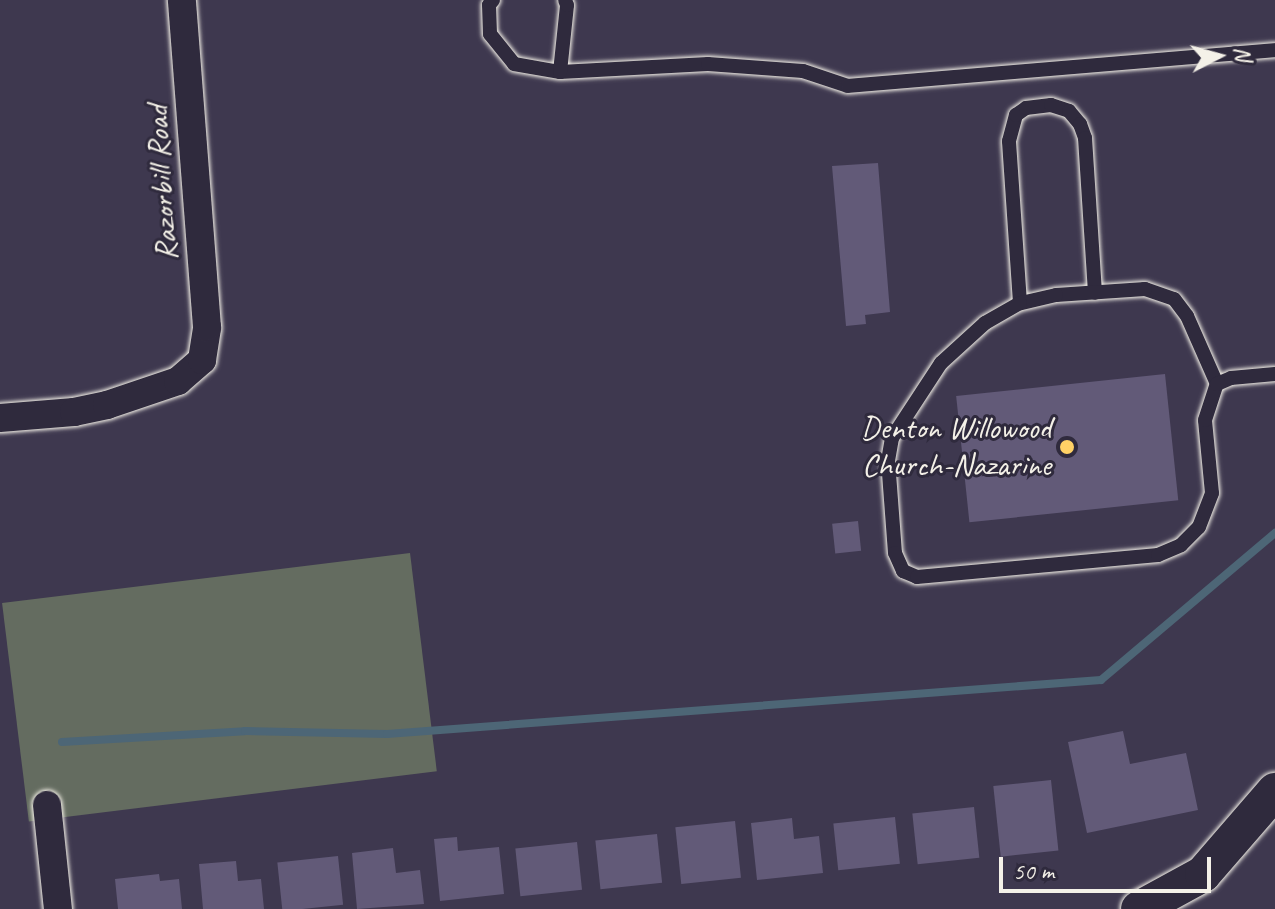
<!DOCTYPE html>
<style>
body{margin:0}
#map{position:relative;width:1275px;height:909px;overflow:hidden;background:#3e384f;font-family:Caveat,sans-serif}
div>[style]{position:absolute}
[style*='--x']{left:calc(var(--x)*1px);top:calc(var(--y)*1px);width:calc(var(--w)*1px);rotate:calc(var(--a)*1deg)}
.green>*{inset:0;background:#646c60;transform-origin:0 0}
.stream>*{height:8px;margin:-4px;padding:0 4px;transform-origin:4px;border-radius:4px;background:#4d6676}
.building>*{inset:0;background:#625a78;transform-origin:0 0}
.roads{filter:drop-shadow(0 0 2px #f4f1e8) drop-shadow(0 0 2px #f4f1e8)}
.service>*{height:14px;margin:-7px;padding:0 7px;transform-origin:7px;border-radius:7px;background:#2f2a3d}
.minor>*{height:28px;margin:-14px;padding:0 14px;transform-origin:14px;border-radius:14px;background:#2f2a3d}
.tertiary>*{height:36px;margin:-18px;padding:0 18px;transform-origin:18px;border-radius:18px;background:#2f2a3d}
.dots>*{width:22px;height:22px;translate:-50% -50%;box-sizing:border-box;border:4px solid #2f2a3d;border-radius:50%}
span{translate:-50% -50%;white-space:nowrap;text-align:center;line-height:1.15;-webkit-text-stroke:6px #2f2a3d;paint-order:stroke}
.street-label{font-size:32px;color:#f4f1e8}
.poi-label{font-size:32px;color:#f4f1e8}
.right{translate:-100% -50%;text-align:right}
.north{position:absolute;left:1179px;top:16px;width:80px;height:80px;-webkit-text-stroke:6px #2f2a3d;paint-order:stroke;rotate:84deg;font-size:22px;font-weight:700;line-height:32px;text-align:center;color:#f4f1e8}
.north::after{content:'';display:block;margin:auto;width:28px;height:36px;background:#f4f1e8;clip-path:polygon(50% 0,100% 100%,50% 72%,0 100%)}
.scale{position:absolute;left:999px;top:857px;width:212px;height:36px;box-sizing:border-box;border:4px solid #f4f1e8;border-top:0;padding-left:10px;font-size:24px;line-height:28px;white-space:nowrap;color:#f4f1e8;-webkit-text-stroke:6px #2f2a3d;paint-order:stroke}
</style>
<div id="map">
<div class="green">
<i style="left:410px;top:553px;width:220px;height:411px;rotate:83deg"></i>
</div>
<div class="stream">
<i style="--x:62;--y:742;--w:183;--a:-3.4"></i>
<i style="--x:245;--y:731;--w:142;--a:1.2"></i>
<i style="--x:387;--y:734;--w:716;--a:-4.33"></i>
<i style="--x:1101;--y:680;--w:228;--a:-40.2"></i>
</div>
<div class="building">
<i style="clip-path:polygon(878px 163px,890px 312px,865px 315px,866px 324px,846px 326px,832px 166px)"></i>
<i style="left:1165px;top:374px;width:127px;height:210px;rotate:84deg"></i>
<i style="left:858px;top:521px;width:30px;height:26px;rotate:84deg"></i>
<i style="clip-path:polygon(1123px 731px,1130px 764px,1186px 753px,1198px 810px,1087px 833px,1068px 742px)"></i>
<i style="left:1051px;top:780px;width:71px;height:58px;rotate:84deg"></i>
<i style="left:974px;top:807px;width:51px;height:62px;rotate:84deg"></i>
<i style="left:895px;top:817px;width:47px;height:62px;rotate:84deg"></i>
<i style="clip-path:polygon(792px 818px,794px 839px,819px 836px,823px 873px,757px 880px,751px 823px)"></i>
<i style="left:735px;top:821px;width:57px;height:60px;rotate:84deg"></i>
<i style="left:657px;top:834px;width:49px;height:62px;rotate:84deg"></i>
<i style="clip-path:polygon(457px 837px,458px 851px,499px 847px,504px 894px,440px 901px,434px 839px)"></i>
<i style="left:577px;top:842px;width:48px;height:62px;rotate:84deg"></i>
<i style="clip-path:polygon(393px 848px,396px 873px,420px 870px,424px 904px,357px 909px,352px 853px)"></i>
<i style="left:338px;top:856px;width:49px;height:61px;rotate:84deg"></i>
<i style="clip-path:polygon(236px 861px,238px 881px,261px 879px,264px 909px,203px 909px,199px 864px)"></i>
<i style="clip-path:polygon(159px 874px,160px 881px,179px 879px,182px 909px,118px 909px,115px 879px)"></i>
</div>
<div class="roads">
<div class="service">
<i style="--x:493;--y:0;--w:6;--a:129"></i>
<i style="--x:489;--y:5;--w:29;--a:88"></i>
<i style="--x:490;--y:34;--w:38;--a:51"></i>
<i style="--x:514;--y:64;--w:47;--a:9.9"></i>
<i style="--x:560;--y:72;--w:148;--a:-3.1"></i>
<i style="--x:708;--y:64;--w:95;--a:4.2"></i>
<i style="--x:803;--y:71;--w:47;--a:18.4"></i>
<i style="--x:848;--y:86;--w:429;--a:-4.8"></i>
<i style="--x:560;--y:72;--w:67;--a:-84"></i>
<i style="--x:567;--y:5;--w:5;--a:-112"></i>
<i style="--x:1020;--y:303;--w:162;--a:-93.9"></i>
<i style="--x:1009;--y:141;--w:27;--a:-75"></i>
<i style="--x:1016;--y:115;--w:12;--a:-35"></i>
<i style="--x:1026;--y:108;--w:25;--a:-7"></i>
<i style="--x:1051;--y:105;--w:19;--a:18"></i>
<i style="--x:1069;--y:111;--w:17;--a:50"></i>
<i style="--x:1080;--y:124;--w:15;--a:70"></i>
<i style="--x:1085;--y:138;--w:155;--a:86.3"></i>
<i style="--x:1217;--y:384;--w:74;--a:-113.8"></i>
<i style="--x:1187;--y:316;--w:21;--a:-127"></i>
<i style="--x:1174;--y:299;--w:31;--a:-161"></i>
<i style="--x:1145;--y:289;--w:89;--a:176.1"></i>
<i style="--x:1056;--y:295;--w:37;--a:167"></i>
<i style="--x:1020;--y:303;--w:40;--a:150.3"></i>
<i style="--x:985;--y:323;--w:59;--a:137.7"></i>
<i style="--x:941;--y:363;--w:90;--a:123.2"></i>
<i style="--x:892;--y:438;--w:22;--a:100"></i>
<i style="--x:888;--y:460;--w:93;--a:85.7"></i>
<i style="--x:895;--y:553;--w:20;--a:66"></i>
<i style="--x:903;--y:571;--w:15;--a:23"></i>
<i style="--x:917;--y:577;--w:242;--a:-5.2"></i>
<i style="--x:1158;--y:555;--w:25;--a:-23"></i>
<i style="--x:1181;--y:545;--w:25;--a:-45"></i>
<i style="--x:1199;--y:527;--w:36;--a:-69"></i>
<i style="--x:1212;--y:493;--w:73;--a:-95.5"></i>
<i style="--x:1205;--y:420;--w:38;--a:-72"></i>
<i style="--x:1217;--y:384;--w:15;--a:-23"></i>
<i style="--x:1231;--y:378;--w:44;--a:-5.2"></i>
</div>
<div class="minor">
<i style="--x:0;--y:418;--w:74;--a:-4.6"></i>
<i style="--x:74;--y:412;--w:34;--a:-12"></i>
<i style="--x:107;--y:405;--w:75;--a:-18.7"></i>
<i style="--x:178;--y:381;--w:32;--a:-41"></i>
<i style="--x:202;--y:360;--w:33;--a:-81"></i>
<i style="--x:207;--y:327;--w:328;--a:-94.4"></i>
<i style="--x:47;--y:805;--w:105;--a:84"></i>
</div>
<div class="tertiary">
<i style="--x:1139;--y:909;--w:73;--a:-28.7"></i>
<i style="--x:1203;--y:874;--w:110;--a:-49.1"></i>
</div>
</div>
<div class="dots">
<i style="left:1067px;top:447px;background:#ffd166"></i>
</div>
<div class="street-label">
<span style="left:162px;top:183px;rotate:-94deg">Razorbill Road</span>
</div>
<div class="poi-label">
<span class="right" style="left:1051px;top:447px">Denton Willowood<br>Church-Nazarine</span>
</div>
<div class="north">N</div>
<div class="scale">50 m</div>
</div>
